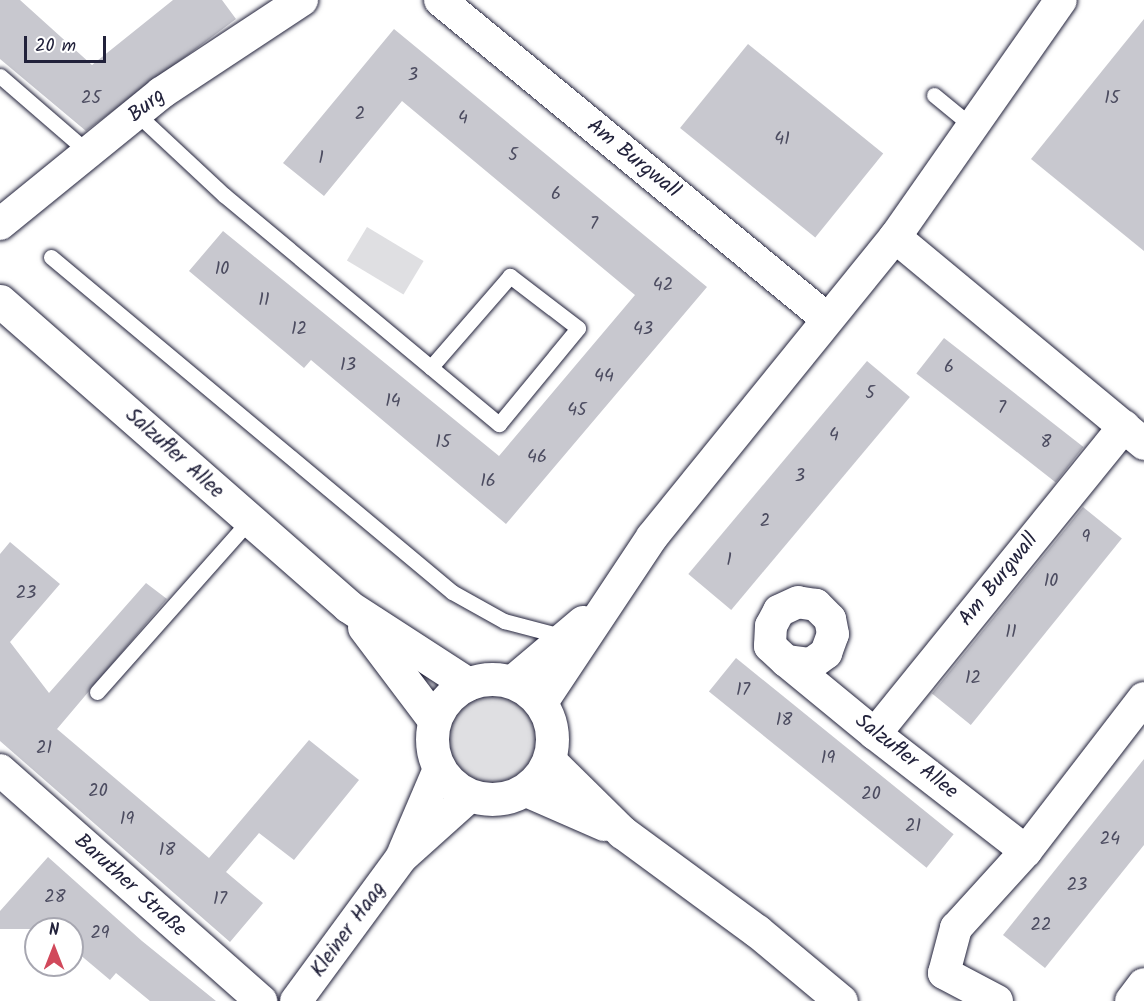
<!DOCTYPE html>
<meta charset="utf-8">
<style>
body{margin:0}
#map{position:relative;width:1144px;height:1001px;overflow:hidden;background:#fff;font-family:Kalam,sans-serif}
div>[style]{position:absolute}
[style*='--x']{left:calc(var(--x)*1px);top:calc(var(--y)*1px);width:calc(var(--w)*1px);rotate:calc(var(--a)*1deg)}
.green>*{inset:0;background:#dfdfe2;transform-origin:0 0}
.round{border-radius:50%}
.building>*{inset:0;background:#c8c8cf;transform-origin:0 0}
.roads{filter:drop-shadow(0 0 2px #22223b) drop-shadow(0 0 2px #22223b)}
.service>*{height:15px;margin:-7.5px;padding:0 7.5px;transform-origin:7.5px;border-radius:7.5px;background:#fff}
.minor>*{height:32px;margin:-16px;padding:0 16px;transform-origin:16px;border-radius:16px;background:#fff}
.secondary>*{height:33px;margin:-16.5px;padding:0 16.5px;transform-origin:16.5px;border-radius:16.5px;background:#fff}
.secondary>.ring{margin:-16.5px;padding:0;box-sizing:content-box;background:none;border:33px solid #fff;border-radius:50%}
span{translate:-50% -50%;white-space:nowrap;text-align:center;line-height:1.15;-webkit-text-stroke:4.5px #fff;paint-order:stroke}
.number-label{font-size:18px;color:#4c4c60}
.number-label span{-webkit-text-stroke-width:0}
.street-label{font-size:21px;color:#22223b}
.north{position:absolute;left:24px;top:917px;width:60px;height:60px;box-sizing:border-box;background:#fff;border:2px solid #a7a7b1;border-radius:50%;rotate:0deg;font-size:16px;font-weight:700;line-height:24px;text-align:center;color:#22223b}
.north::after{content:'';display:block;margin:auto;width:21px;height:27px;background:#d1495b;clip-path:polygon(50% 0,100% 100%,50% 72%,0 100%)}
.scale{position:absolute;left:24px;top:36px;width:82px;height:27px;box-sizing:border-box;border:3px solid #22223b;border-top:0;padding-left:8px;font-size:18px;line-height:21px;white-space:nowrap;color:#22223b;-webkit-text-stroke:4px #fff;paint-order:stroke}
</style>
<div id="map">
<div class="green">
<i style="left:367px;top:227px;width:66px;height:39px;rotate:31deg"></i>
<i class="round" style="left:446px;top:693px;width:90px;height:90px"></i>
</div>
<div class="building">
<i style="clip-path:polygon(0 0,20px 0,92px 65px,173px 0,222px 0,236px 19px,86px 131px,0 59px)"></i>
<i style="clip-path:polygon(1144px 19px,1144px 251px,1031px 159px)"></i>
<i style="clip-path:polygon(394px 29px,707px 287px,506px 524px,311px 360px,304px 368px,189px 271px,223px 231px,499px 456px,635px 295px,402px 101px,324px 196px,283px 163px)"></i>
<i style="left:748px;top:44px;width:174px;height:108px;rotate:39deg"></i>
<i style="left:944px;top:338px;width:177px;height:45px;rotate:38deg"></i>
<i style="left:867px;top:361px;width:56px;height:278px;rotate:40deg"></i>
<i style="left:1083px;top:507px;width:50px;height:240px;rotate:39deg"></i>
<i style="clip-path:polygon(10px 542px,60px 584px,10px 642px,49px 693px,146px 583px,167px 599px,57px 729px,209px 858px,309px 740px,359px 780px,294px 860px,259px 833px,226px 872px,263px 903px,230px 942px,0 741px,0 554px)"></i>
<i style="left:736px;top:658px;width:280px;height:43px;rotate:39deg"></i>
<i style="clip-path:polygon(1144px 759px,1144px 845px,1045px 968px,1003px 935px)"></i>
<i style="clip-path:polygon(48px 857px,142px 941px,216px 1001px,150px 1001px,116px 973px,110px 980px,72px 948px,72px 929px,0 929px,0 911px)"></i>
</div>
<div class="roads">
<div class="service">
<i style="--x:0;--y:76;--w:118;--a:40.9"></i>
<i style="--x:934;--y:95;--w:50;--a:39.4"></i>
<i style="--x:137;--y:114;--w:119;--a:43"></i>
<i style="--x:224;--y:195;--w:358;--a:39.8"></i>
<i style="--x:499;--y:424;--w:124;--a:-50.5"></i>
<i style="--x:578;--y:328;--w:86;--a:-142.6"></i>
<i style="--x:510;--y:276;--w:121;--a:131"></i>
<i style="--x:51;--y:257;--w:523;--a:39.88"></i>
<i style="--x:452;--y:592;--w:60;--a:29.1"></i>
<i style="--x:504;--y:621;--w:63;--a:14.7"></i>
<i style="--x:97;--y:692;--w:229;--a:-48.4"></i>
</div>
<div class="minor">
<i style="--x:440;--y:0;--w:500;--a:39.48"></i>
<i style="--x:0;--y:224;--w:208;--a:-39.1"></i>
<i style="--x:161;--y:93;--w:169;--a:-33.4"></i>
<i style="--x:895;--y:237;--w:324;--a:39.7"></i>
<i style="--x:786;--y:661;--w:25;--a:7"></i>
<i style="--x:811;--y:664;--w:19;--a:-36"></i>
<i style="--x:826;--y:653;--w:20;--a:-70"></i>
<i style="--x:833;--y:634;--w:15;--a:-101"></i>
<i style="--x:830;--y:619;--w:20;--a:-135"></i>
<i style="--x:816;--y:605;--w:18;--a:-171"></i>
<i style="--x:798;--y:602;--w:21;--a:155"></i>
<i style="--x:779;--y:611;--w:17;--a:118"></i>
<i style="--x:771;--y:626;--w:20;--a:93"></i>
<i style="--x:770;--y:646;--w:22;--a:43"></i>
<i style="--x:786;--y:661;--w:115;--a:39.4"></i>
<i style="--x:875;--y:734;--w:191;--a:37.8"></i>
<i style="--x:512;--y:682;--w:93;--a:-40.2"></i>
<i style="--x:541;--y:704;--w:201;--a:-56.4"></i>
<i style="--x:652;--y:537;--w:386;--a:-51"></i>
<i style="--x:895;--y:237;--w:289;--a:-55"></i>
<i style="--x:875;--y:734;--w:396;--a:-51"></i>
<i style="--x:0;--y:770;--w:349;--a:41.5"></i>
<i style="--x:404;--y:851;--w:89;--a:-66.9"></i>
<i style="--x:296;--y:1001;--w:177;--a:-53.7"></i>
<i style="--x:401;--y:858;--w:93;--a:-41.9"></i>
<i style="--x:997;--y:1001;--w:60;--a:-152.2"></i>
<i style="--x:944;--y:973;--w:47;--a:-75.1"></i>
<i style="--x:956;--y:928;--w:104;--a:-47.7"></i>
<i style="--x:1026;--y:851;--w:193;--a:-52.4"></i>
<i style="--x:1131;--y:1001;--w:21;--a:-53"></i>
</div>
<div class="secondary">
<i style="--x:0;--y:301;--w:463;--a:41.2"></i>
<i style="--x:348;--y:606;--w:143;--a:33"></i>
<i style="--x:364;--y:627;--w:116;--a:53"></i>
<i class="ring" style="left:432px;top:679px;width:87px;height:87px"></i>
<i style="--x:549;--y:760;--w:103;--a:44.6"></i>
<i style="--x:622;--y:832;--w:167;--a:36.3"></i>
<i style="--x:757;--y:931;--w:109;--a:39.8"></i>
<i style="--x:526;--y:790;--w:85;--a:23.6"></i>
</div>
</div>
<div class="number-label">
<span style="left:413px;top:76px">3</span>
<span style="left:91px;top:99px">25</span>
<span style="left:1112px;top:99px">15</span>
<span style="left:360px;top:115px">2</span>
<span style="left:463px;top:119px">4</span>
<span style="left:782px;top:140px">41</span>
<span style="left:513px;top:156px">5</span>
<span style="left:321px;top:159px">1</span>
<span style="left:556px;top:195px">6</span>
<span style="left:594px;top:225px">7</span>
<span style="left:222px;top:270px">10</span>
<span style="left:663px;top:286px">42</span>
<span style="left:264px;top:301px">11</span>
<span style="left:299px;top:330px">12</span>
<span style="left:643px;top:330px">43</span>
<span style="left:348px;top:366px">13</span>
<span style="left:949px;top:368px">6</span>
<span style="left:604px;top:377px">44</span>
<span style="left:870px;top:394px">5</span>
<span style="left:393px;top:402px">14</span>
<span style="left:1002px;top:409px">7</span>
<span style="left:577px;top:411px">45</span>
<span style="left:834px;top:436px">4</span>
<span style="left:443px;top:443px">15</span>
<span style="left:1046px;top:443px">8</span>
<span style="left:537px;top:458px">46</span>
<span style="left:800px;top:477px">3</span>
<span style="left:488px;top:482px">16</span>
<span style="left:765px;top:522px">2</span>
<span style="left:1086px;top:538px">9</span>
<span style="left:729px;top:561px">1</span>
<span style="left:1051px;top:582px">10</span>
<span style="left:26px;top:594px">23</span>
<span style="left:1011px;top:633px">11</span>
<span style="left:973px;top:679px">12</span>
<span style="left:743px;top:691px">17</span>
<span style="left:784px;top:721px">18</span>
<span style="left:44px;top:749px">21</span>
<span style="left:828px;top:759px">19</span>
<span style="left:98px;top:792px">20</span>
<span style="left:871px;top:795px">20</span>
<span style="left:127px;top:820px">19</span>
<span style="left:913px;top:827px">21</span>
<span style="left:1110px;top:840px">24</span>
<span style="left:167px;top:851px">18</span>
<span style="left:1077px;top:886px">23</span>
<span style="left:55px;top:898px">28</span>
<span style="left:220px;top:900px">17</span>
<span style="left:1041px;top:926px">22</span>
<span style="left:100px;top:934px">29</span>
</div>
<div class="street-label">
<span style="left:147px;top:106px;rotate:-39deg">Burg</span>
<span style="left:633px;top:159px;rotate:39deg">Am Burgwall</span>
<span style="left:174px;top:454px;rotate:42deg">Salzufler Allee</span>
<span style="left:999px;top:580px;rotate:-51deg">Am Burgwall</span>
<span style="left:906px;top:757px;rotate:38deg">Salzufler Allee</span>
<span style="left:130px;top:886px;rotate:42deg">Baruther Straße</span>
<span style="left:349px;top:930px;rotate:-54deg">Kleiner Haag</span>
</div>
<div class="north">N</div>
<div class="scale">20 m</div>
</div>
